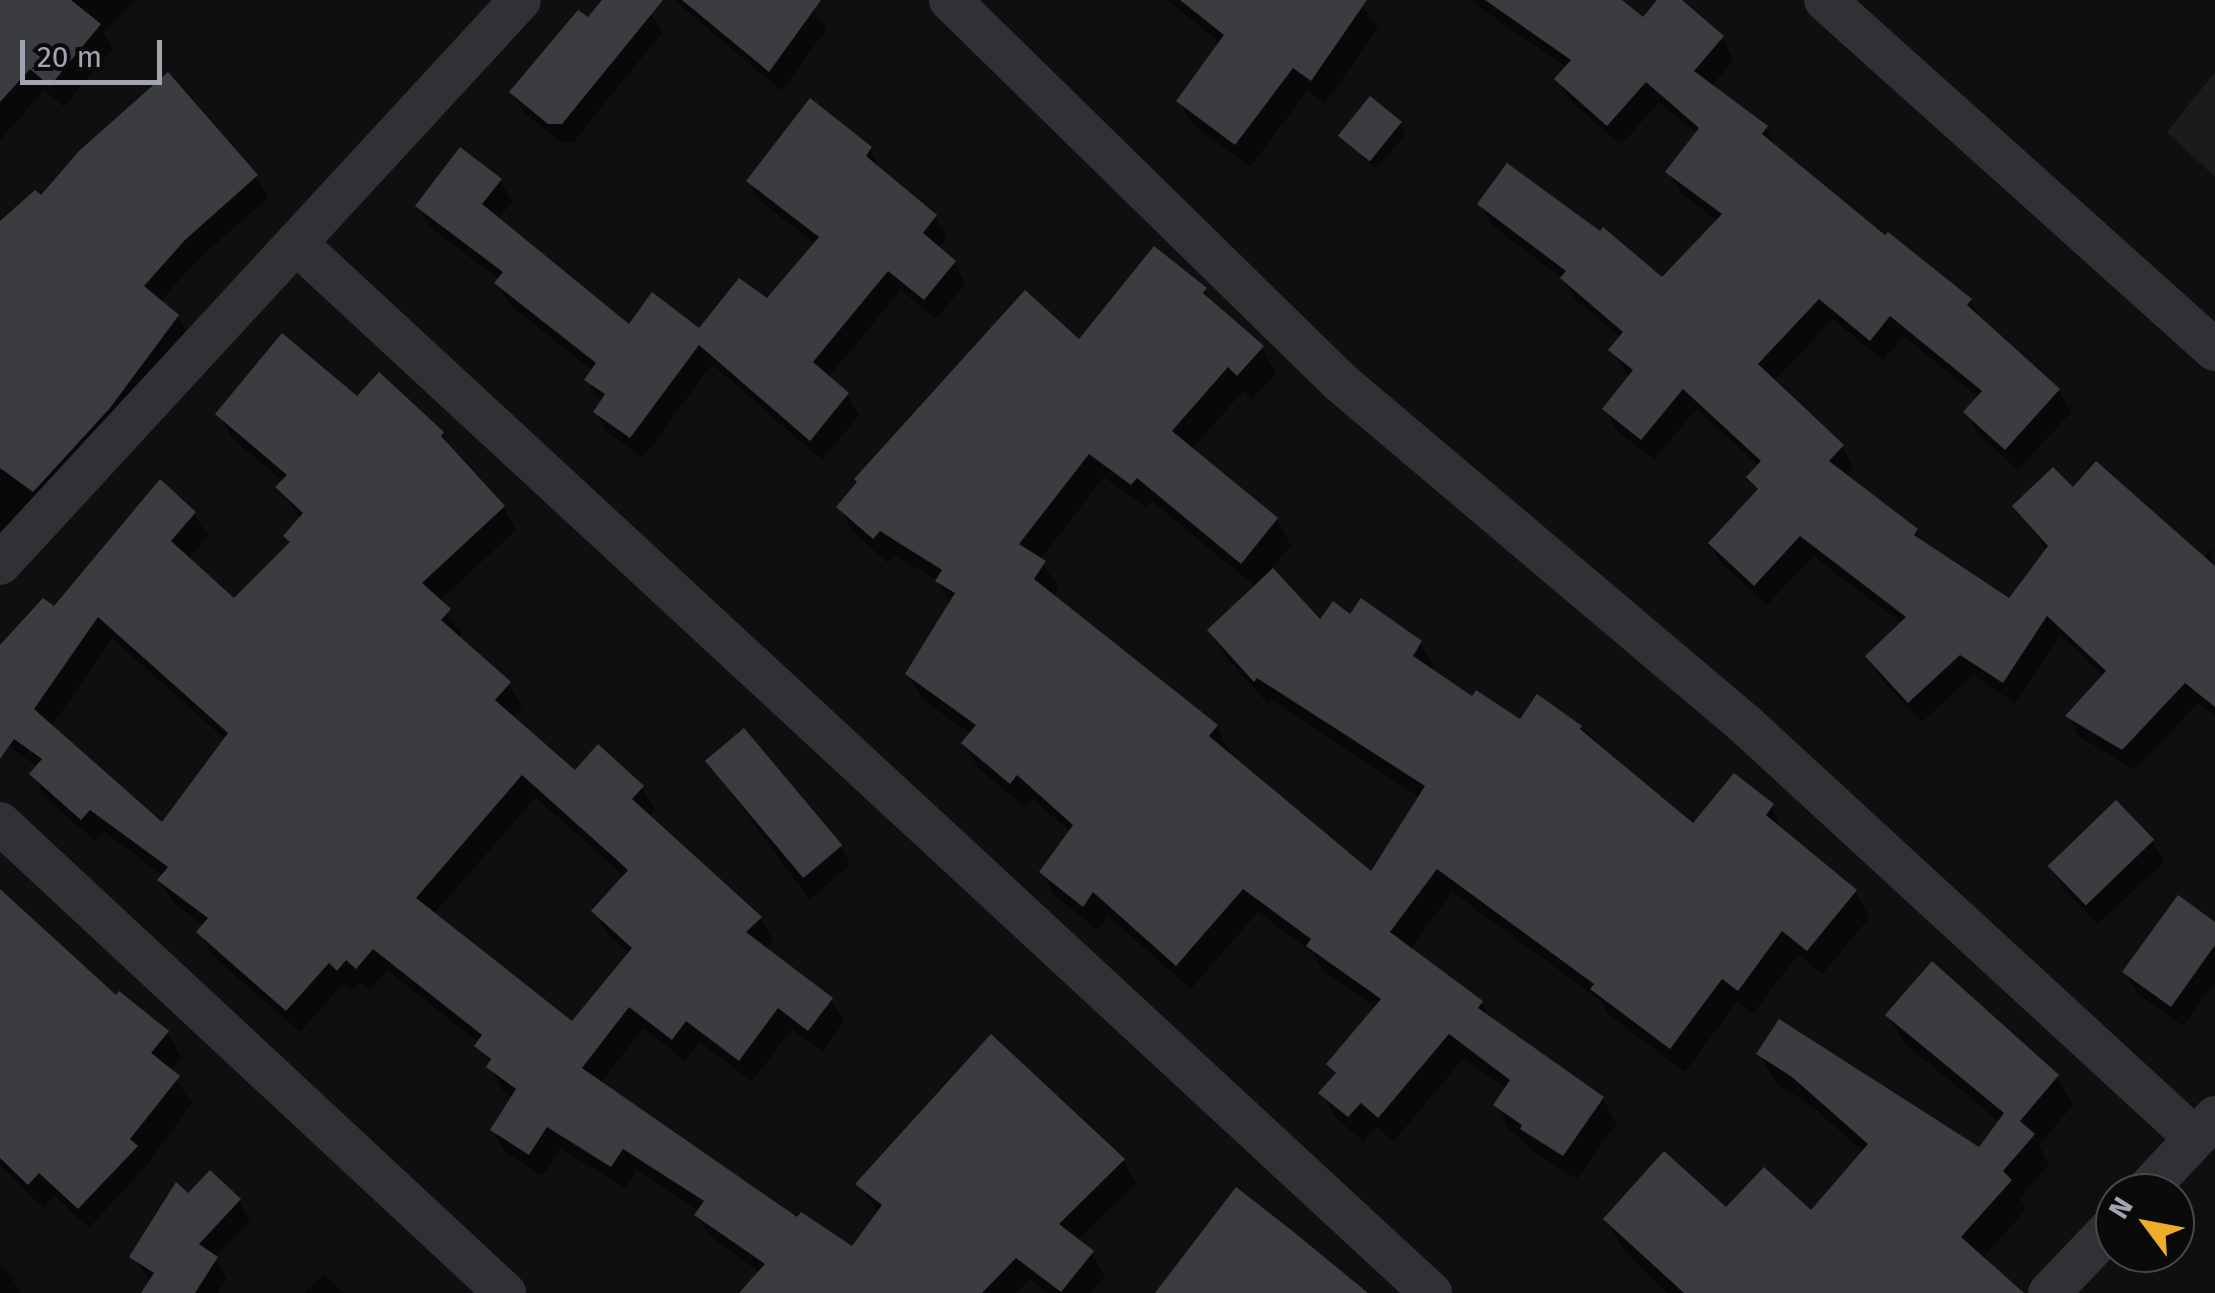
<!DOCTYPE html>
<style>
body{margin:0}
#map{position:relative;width:2215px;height:1293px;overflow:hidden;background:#0f0f10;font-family:"Fira Sans",sans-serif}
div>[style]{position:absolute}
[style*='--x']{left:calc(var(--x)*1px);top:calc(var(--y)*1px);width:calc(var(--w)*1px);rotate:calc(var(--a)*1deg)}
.built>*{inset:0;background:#1b1b1d}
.shadow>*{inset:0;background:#0007}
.building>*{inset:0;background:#3b3c40;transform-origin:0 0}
.minor>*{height:42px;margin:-21px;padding:0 21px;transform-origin:21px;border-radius:21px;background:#303135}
span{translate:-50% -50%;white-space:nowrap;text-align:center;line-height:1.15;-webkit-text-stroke:10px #0a0a0b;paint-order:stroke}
.north{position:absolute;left:2095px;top:1173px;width:100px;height:100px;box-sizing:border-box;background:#0a0a0b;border:2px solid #46484d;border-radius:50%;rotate:302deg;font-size:28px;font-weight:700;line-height:40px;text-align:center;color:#a0a5b1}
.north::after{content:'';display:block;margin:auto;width:35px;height:45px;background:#eeac2a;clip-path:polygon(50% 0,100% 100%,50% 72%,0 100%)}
.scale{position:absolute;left:20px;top:40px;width:142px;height:45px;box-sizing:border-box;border:5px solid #a0a5b1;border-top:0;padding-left:12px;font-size:30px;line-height:35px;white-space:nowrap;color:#a0a5b1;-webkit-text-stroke:8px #0a0a0b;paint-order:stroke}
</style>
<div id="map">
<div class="built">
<i style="clip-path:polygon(2215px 72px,2215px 177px,2167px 132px)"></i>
</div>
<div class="shadow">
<i style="clip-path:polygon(0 0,135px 0,103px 32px,112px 49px,64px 107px,44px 90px,0 140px)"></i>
<i style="clip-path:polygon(606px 0,634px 0,651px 14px,662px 33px,573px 142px,560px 142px,523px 111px,512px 92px)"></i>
<i style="clip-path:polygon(674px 0,805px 0,827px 28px,782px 91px)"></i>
<i style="clip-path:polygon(1167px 0,1358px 0,1378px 27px,1325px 104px,1307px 91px,1250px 167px,1193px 125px,1179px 101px,1221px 44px)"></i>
<i style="clip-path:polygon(1469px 0,1615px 0,1643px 21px,1660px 0,1678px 0,1722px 38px,1734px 59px,1711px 87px,1766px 128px,1779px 151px,1970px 301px,1982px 321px,2059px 391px,2071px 412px,2018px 470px,1978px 434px,1966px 412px,1979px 398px,1904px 336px,1883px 360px,1833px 319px,1773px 382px,1842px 446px,1854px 467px,1846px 477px,1916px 531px,1924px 545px,2009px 602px,2048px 551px,2015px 506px,2073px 491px,2203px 559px,2212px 548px,2215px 716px,2198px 703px,2135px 770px,2080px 737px,2068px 716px,2104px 676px,2060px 635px,2015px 703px,1973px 675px,1922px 722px,1880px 677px,1868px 656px,1903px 624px,1813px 556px,1767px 605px,1723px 565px,1711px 544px,1758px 493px,1749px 478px,1759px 466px,1696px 409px,1654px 460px,1617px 431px,1605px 409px,1630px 378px,1611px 351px,1621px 338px,1575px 299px,1564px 280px,1492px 225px,1480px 204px,1662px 281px,1718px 221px,1681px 193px,1668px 172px,1697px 134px,1659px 102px,1621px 145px,1570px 101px,1558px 79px,1568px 68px)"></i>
<i style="clip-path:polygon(1400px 124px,1405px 134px,1376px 170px,1341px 136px)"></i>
<i style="clip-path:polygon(870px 149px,881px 171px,935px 217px,947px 238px,938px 249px,954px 262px,966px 283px,936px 319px,901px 290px,828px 378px,847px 394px,859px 415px,822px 460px,712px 364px,643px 458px,608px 433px,596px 412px,602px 403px,587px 380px,593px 371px,509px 304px,497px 283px,500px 280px,430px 227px,418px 206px,500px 180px,512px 201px,498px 220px,630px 327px,700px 331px,768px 302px,816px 244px,761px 202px,749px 182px)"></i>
<i style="clip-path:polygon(256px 176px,268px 198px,196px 261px,160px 302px,177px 316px,190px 338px,0 548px,0 290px,41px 198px)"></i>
<i style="clip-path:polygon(evenodd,1205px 290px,1214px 306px,1262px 348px,1276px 373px,1252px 399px,1243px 391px,1191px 450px,1276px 520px,1291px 545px,1271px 569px,1321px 623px,1351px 617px,1420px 642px,1434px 667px,1432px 672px,1472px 700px,1521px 723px,1581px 727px,1693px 827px,1772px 806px,1784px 834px,1855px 892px,1870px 917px,1822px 974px,1798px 954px,1753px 1014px,1737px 1002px,1685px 1072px,1608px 1014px,1600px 1000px,1452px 892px,1410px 950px,1481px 1003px,1492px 1021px,1602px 1098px,1617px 1123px,1577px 1179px,1537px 1154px,1510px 1130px,1496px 1105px,1506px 1089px,1464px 1058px,1393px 1142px,1376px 1126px,1363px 1141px,1336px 1118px,1322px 1093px,1336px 1076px,1329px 1064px,1376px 1008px,1323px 971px,1313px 953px,1258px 912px,1191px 989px,1108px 916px,1098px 930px,1056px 897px,1042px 872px,1071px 832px,1032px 798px,1025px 807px,978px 768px,964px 743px,971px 734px,922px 699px,908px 674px,951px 604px,938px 581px,895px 555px,888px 563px,853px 532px,839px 507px,1079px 343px,1205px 290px,1104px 477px,1146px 508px,1152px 501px,1256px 587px,1210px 631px,1224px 655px,1269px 705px,1272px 701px,1421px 798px,1371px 874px,1228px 755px,1230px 752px,1216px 727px,1053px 597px,1059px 588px,1040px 560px,1104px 477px)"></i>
<i style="clip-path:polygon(evenodd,358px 400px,442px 434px,453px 453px,503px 507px,516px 530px,439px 601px,462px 633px,458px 638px,509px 683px,522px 706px,512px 718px,575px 773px,642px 788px,655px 810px,649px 817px,760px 918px,774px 941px,765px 949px,831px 999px,844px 1022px,822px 1052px,792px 1029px,752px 1082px,700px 1042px,685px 1061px,643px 1028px,600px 1084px,797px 1220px,853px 1249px,879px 1213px,858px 1184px,1123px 1160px,1136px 1183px,1077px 1241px,1092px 1253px,1105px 1276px,1091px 1293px,1048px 1293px,1030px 1279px,1016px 1293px,742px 1293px,761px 1273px,711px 1238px,697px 1215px,700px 1211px,637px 1170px,625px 1188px,560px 1148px,542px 1176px,506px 1153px,492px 1130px,513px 1098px,502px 1090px,479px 1043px,387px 970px,370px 990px,360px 982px,351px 992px,343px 984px,300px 1032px,212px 955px,199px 932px,204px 926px,174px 903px,160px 881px,164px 876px,103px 831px,95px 841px,45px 797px,32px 774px,38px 767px,0 740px,0 649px,194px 514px,208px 536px,188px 559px,234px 602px,291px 544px,286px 536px,301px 519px,278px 487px,284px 482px,231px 437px,218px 414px,358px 400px,112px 638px,226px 740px,162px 826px,51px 727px,112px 638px,358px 400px,536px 797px,625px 877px,594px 911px,607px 934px,630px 954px,572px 1024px,433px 915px,536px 797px)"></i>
<i style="clip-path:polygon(707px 760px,840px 846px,850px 864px,810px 900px)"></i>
<i style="clip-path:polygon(2152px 841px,2164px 862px,2098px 924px,2062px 886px,2050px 865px)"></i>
<i style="clip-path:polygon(0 894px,116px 998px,167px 1032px,181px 1057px,170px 1072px,192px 1103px,146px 1166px,89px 1228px,55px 1196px,43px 1208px,0 1165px)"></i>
<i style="clip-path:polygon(2215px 925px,2215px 982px,2183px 1026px,2137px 993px,2125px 973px)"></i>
<i style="clip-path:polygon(1888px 1015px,2057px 1077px,2073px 1105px,2039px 1145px,2049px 1164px,2020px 1198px,2026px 1209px,1982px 1259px,2012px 1293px,1667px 1293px,1622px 1247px,1606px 1219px,1727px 1211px,1811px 1213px,1864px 1152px,1810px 1105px,1775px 1082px,1759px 1054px,1979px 1151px,2000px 1122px,1904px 1043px)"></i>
<i style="clip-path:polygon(188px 1197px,239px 1201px,250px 1221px,215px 1258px,227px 1278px,218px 1293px,143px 1293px,151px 1282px,132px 1257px)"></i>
<i style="clip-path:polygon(0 1264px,9px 1273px,21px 1293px,0 1293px)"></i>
<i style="clip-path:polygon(323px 1274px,344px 1293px,305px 1293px)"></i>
</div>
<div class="building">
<i style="clip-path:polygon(0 0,71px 0,101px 24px,50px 86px,30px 69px,0 102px)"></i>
<i style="clip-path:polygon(602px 0,663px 0,562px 124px,548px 124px,509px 92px,578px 10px,588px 17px)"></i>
<i style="clip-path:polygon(682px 0,821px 0,769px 72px)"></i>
<i style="clip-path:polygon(1180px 0,1367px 0,1311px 81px,1293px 68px,1235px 145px,1176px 101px,1224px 35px)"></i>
<i style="clip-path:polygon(1485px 0,1622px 0,1643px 17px,1657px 0,1682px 0,1724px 36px,1694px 71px,1768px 126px,1762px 134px,1885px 235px,1888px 232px,1972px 299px,1967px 305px,2060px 389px,2005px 450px,1963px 412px,1982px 391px,1890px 316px,1870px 341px,1819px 299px,1758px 364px,1844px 445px,1829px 461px,1918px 529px,1914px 535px,2009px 598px,2048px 546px,2012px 506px,2053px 467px,2073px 487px,2096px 461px,2215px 566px,2215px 707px,2185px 683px,2122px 750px,2065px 716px,2106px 671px,2047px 616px,2003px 683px,1960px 655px,1908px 703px,1865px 656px,1906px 617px,1800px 536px,1754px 586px,1708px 543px,1758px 489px,1746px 477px,1761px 461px,1683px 389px,1641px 440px,1602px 409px,1633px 370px,1608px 350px,1623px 332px,1560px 278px,1566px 271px,1477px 204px,1507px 163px,1600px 231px,1603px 227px,1662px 277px,1722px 214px,1665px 172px,1699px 128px,1646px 82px,1607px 126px,1554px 79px,1571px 60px)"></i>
<i style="clip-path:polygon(168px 72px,258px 175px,185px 240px,144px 286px,179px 315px,110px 408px,33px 492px,0 468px,0 221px,35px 190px,41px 195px,79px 151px)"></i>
<i style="left:1370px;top:96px;width:41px;height:51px;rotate:39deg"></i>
<i style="clip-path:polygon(810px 98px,872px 147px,866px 156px,937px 215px,923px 233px,956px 261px,924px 300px,888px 271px,813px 362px,849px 393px,810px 441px,699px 345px,630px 438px,593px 412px,605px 394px,584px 380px,596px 363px,494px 283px,503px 272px,415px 206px,460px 147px,502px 179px,482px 204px,629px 324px,652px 292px,699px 328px,739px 278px,767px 298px,819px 237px,746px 181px)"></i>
<i style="clip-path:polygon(1154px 246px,1207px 288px,1203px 293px,1264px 346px,1237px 376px,1228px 367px,1172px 431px,1278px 518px,1241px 564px,1137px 478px,1131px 485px,1089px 454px,1019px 544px,1046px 561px,1034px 579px,1218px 725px,1209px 736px,1371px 871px,1425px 786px,1257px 678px,1254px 682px,1207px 630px,1273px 568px,1320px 619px,1333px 601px,1350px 614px,1361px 598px,1422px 641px,1413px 656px,1472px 696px,1476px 690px,1520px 719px,1537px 694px,1582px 726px,1580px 729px,1693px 823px,1734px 773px,1774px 804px,1766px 815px,1857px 890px,1807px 951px,1782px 931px,1738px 991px,1722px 979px,1670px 1049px,1590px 989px,1594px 984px,1437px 869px,1390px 932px,1483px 1001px,1478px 1008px,1604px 1097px,1563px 1156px,1520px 1129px,1522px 1125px,1493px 1105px,1510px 1080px,1449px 1034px,1378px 1118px,1361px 1103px,1348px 1117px,1318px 1093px,1336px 1073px,1326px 1064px,1381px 999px,1306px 946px,1311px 939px,1243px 889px,1176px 966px,1093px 892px,1083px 907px,1039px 872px,1073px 825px,1017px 775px,1010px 784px,961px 743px,976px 725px,905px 674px,955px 593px,935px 581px,942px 570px,880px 531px,873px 539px,836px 507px,857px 482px,854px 479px,1025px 290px,1079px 339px)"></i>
<i style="clip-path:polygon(evenodd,282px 333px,357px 396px,379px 372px,444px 432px,441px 436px,505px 506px,422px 583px,451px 609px,441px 620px,511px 682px,495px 700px,575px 770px,598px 744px,644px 786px,632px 799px,762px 917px,746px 932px,833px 998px,808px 1031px,778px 1008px,739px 1061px,686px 1021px,672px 1040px,629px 1007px,582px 1068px,797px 1217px,801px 1212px,852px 1246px,882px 1205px,855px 1184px,991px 1034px,1125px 1159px,1059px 1224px,1094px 1251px,1061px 1292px,1016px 1258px,982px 1293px,739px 1293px,765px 1264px,694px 1215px,704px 1201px,623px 1149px,611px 1167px,547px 1127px,529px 1155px,490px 1130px,516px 1089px,486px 1067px,491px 1059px,474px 1046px,482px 1035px,373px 949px,356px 969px,346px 960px,337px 971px,329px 963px,286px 1011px,196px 932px,208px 918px,157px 880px,168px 867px,90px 810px,81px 820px,29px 774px,42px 759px,14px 739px,0 759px,0 645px,43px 598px,54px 606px,160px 479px,196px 512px,171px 541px,234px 598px,290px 542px,283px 536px,303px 513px,275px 487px,287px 475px,215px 414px,282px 333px,98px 617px,228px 733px,162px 822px,34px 709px,98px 617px,282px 333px,522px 775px,628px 870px,591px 911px,632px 948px,572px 1021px,416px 898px,522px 775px)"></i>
<i style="left:744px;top:728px;width:153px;height:51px;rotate:50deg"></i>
<i style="left:2116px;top:800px;width:55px;height:95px;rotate:46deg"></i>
<i style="clip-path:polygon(0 889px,116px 995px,119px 991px,169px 1031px,151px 1053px,180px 1076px,130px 1139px,138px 1146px,78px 1209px,39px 1173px,28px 1185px,0 1158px)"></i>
<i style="clip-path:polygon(2178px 895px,2215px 922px,2215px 945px,2171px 1007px,2122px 972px)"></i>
<i style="clip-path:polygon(1932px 961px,2059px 1075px,2020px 1121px,2035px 1134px,2003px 1171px,2012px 1180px,1961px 1237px,2024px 1293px,1684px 1293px,1603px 1219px,1664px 1151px,1726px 1207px,1764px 1167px,1811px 1210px,1868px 1144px,1792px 1077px,1756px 1054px,1779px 1019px,1979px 1147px,2004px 1113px,1885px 1015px)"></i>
<i style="clip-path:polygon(210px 1170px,241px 1199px,199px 1244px,218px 1257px,195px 1293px,141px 1293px,154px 1273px,129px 1257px,176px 1182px,188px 1193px)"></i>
<i style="clip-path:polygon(1236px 1187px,1290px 1229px,1368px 1293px,1155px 1293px)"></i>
</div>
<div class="minor">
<i style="--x:950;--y:0;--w:545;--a:44.4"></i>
<i style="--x:1339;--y:381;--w:533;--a:40.2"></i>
<i style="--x:1746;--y:725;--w:610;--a:42.61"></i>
<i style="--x:1825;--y:0;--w:524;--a:41.91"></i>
<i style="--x:297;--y:244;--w:1545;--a:42.77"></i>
<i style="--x:0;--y:564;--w:767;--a:-47.32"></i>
<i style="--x:0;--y:823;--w:690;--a:42.94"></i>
<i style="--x:2144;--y:1193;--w:104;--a:-46.9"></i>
<i style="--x:2049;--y:1293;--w:95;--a:-46.3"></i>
</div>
<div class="north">N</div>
<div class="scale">20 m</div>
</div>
